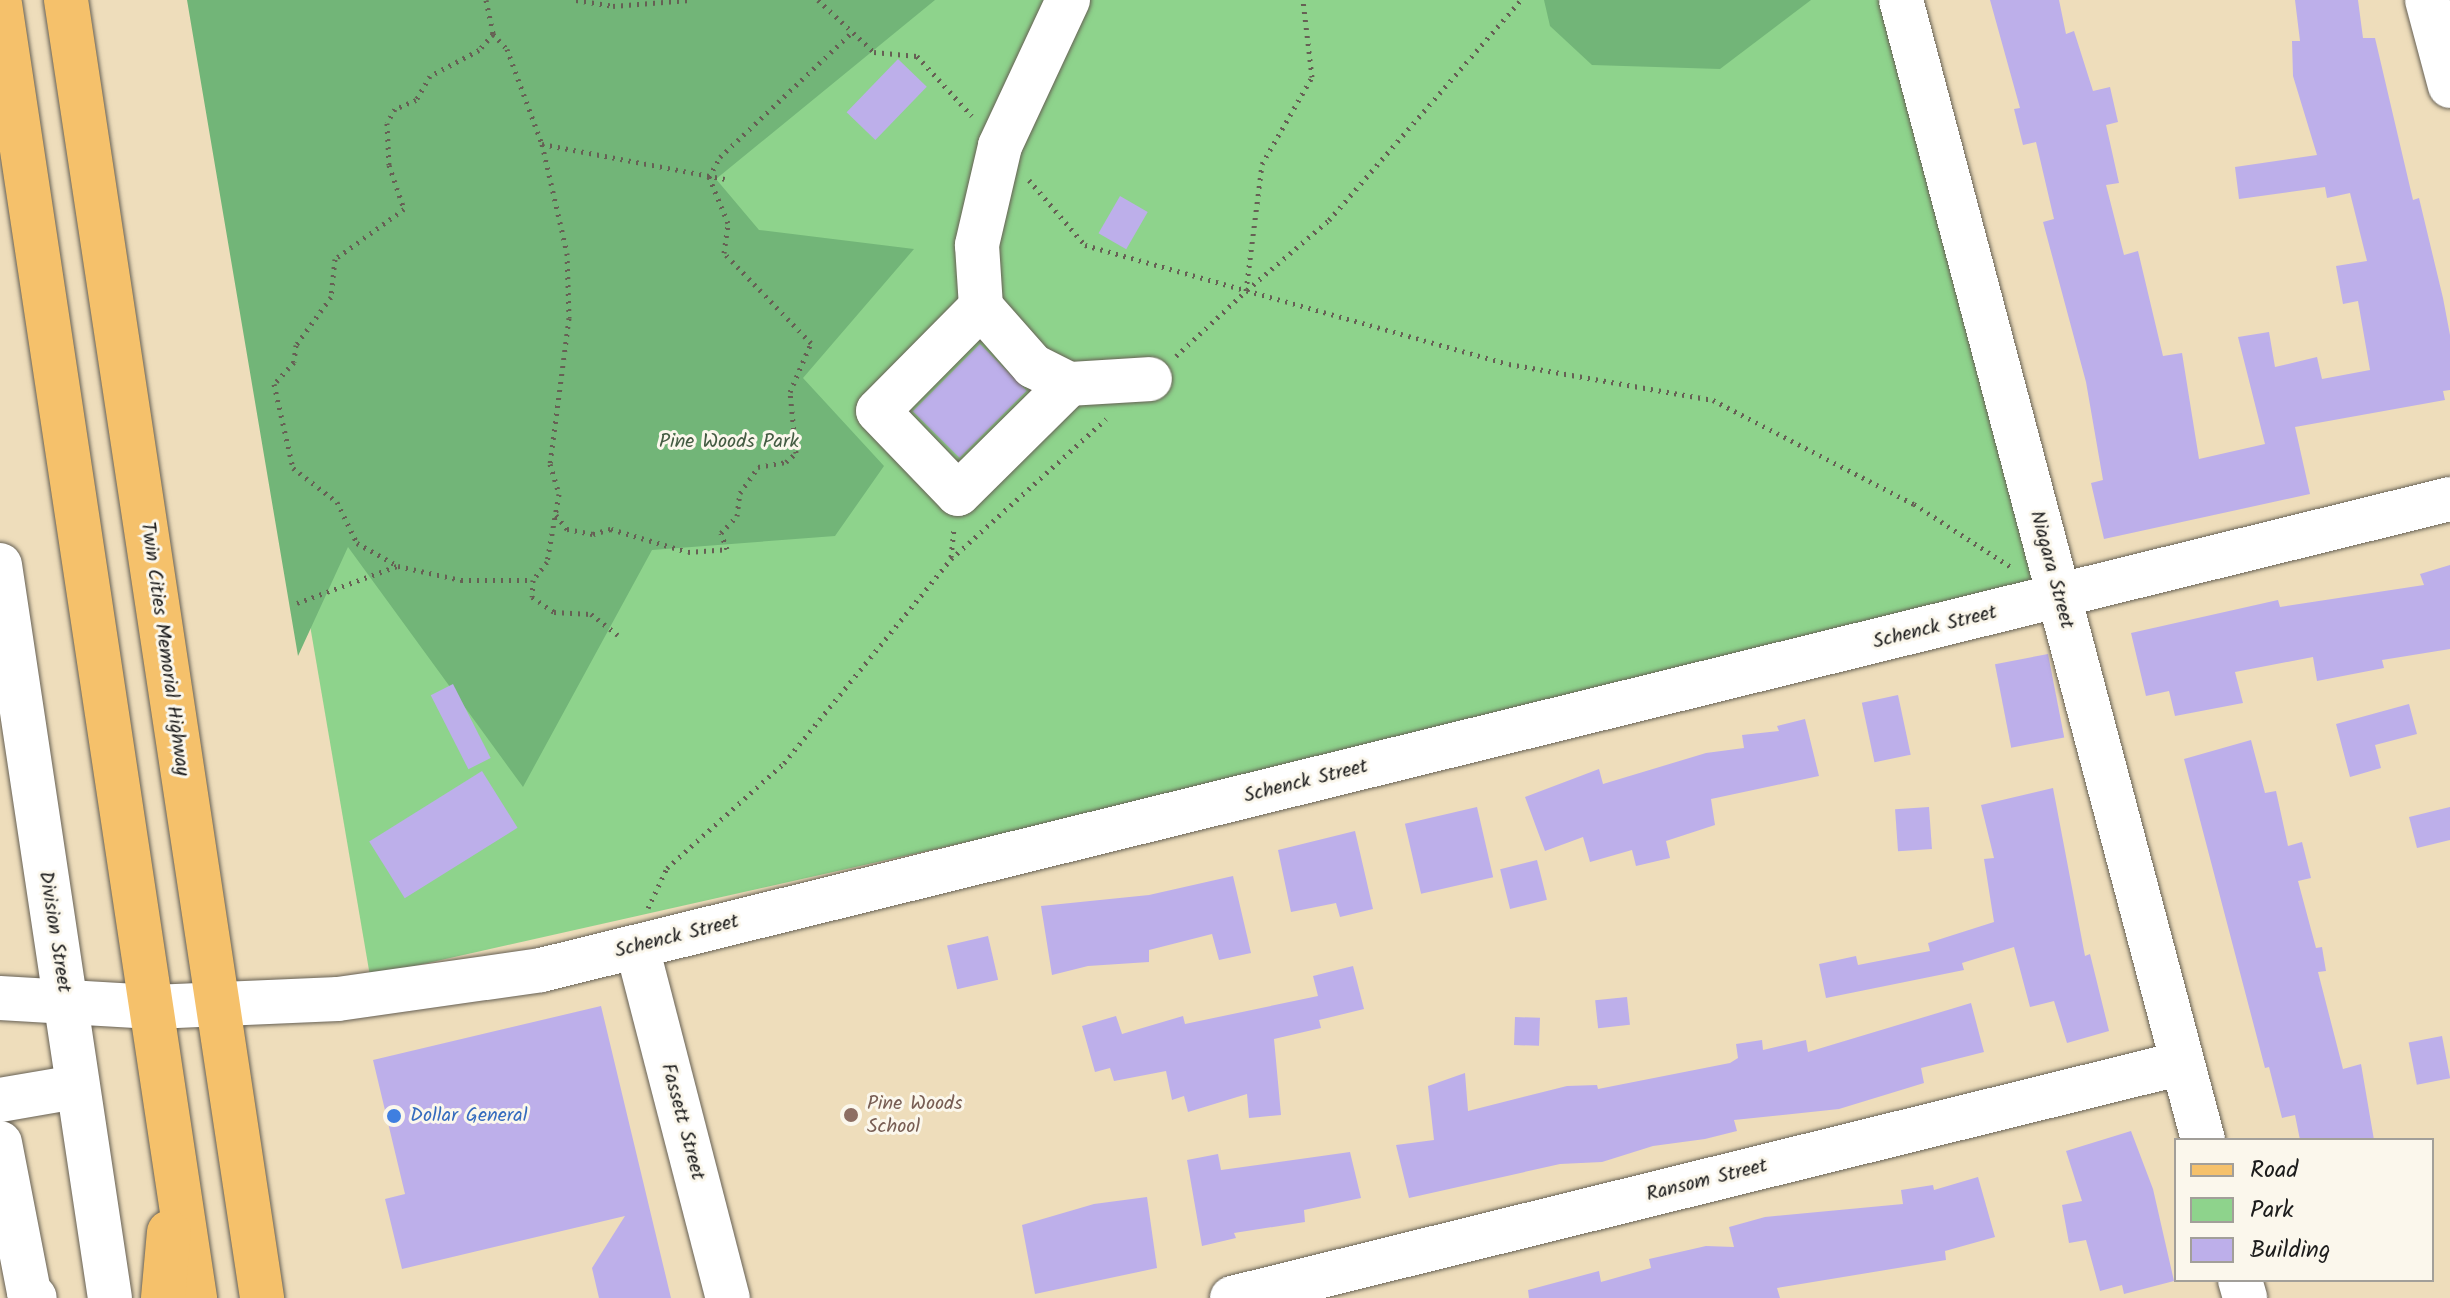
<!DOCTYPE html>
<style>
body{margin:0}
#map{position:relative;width:2450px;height:1298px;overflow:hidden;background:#edb;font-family:Kalam,sans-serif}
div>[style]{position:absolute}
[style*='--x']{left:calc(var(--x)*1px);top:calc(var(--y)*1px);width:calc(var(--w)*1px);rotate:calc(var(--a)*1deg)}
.green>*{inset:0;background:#8ed38c}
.forest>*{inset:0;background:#72b578}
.building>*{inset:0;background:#bdafea;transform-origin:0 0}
.path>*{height:5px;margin-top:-2.5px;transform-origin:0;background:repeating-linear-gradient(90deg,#666054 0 2px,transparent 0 8px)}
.roads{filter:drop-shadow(0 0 2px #666054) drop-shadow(0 0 2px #666054)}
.minor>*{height:44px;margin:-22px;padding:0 22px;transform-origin:22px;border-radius:22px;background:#fff}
.major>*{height:44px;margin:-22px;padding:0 22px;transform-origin:22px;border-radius:22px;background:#f5c16b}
.dots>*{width:22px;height:22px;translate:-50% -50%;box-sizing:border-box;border:4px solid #fbf7ec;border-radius:50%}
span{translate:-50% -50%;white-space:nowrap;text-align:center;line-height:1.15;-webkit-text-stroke:6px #fbf7ec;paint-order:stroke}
.park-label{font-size:20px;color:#445c43}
.street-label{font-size:20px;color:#1c1c1c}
.education-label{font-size:20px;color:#785e54}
.left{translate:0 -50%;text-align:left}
.shop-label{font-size:20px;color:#366cbe}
.legend{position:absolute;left:2174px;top:1138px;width:260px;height:144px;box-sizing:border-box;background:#fbf7ec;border:2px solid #a29f99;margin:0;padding:10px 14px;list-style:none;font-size:24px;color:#1c1c1c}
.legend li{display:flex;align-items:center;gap:16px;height:40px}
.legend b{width:40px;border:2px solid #a29f99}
</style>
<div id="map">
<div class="green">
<i style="clip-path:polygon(203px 0,1901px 0,2058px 597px,370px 976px)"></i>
</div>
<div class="forest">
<i style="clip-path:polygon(187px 0,935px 0,716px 179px,759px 230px,914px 249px,803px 378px,884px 466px,835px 536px,652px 550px,523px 787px,348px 547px,298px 656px)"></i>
<i style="clip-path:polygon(1544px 0,1811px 0,1720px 69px,1592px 65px,1550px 26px)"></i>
</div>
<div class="building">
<i style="clip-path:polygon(1990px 0,2059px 0,2066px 34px,2074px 31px,2093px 91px,2110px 87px,2118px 122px,2106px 125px,2119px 183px,2106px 185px,2124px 255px,2138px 251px,2163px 356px,2182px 353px,2199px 459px,2265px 444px,2238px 337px,2269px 332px,2275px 367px,2317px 357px,2322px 379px,2370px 370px,2358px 301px,2343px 304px,2336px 266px,2367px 261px,2350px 193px,2327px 198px,2325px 187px,2239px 199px,2235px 167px,2317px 155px,2293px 76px,2292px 41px,2300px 41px,2295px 0,2358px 0,2363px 38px,2375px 38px,2413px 200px,2419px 198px,2443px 298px,2450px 335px,2450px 390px,2443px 391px,2445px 400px,2295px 427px,2310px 494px,2104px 539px,2091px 483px,2103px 480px,2086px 382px,2043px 222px,2054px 219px,2036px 142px,2023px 145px,2014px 109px,2020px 108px)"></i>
<i style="left:898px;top:59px;width:40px;height:74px;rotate:44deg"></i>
<i style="left:1120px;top:196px;width:32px;height:43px;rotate:30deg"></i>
<i style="left:980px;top:344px;width:66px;height:95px;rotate:45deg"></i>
<i style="clip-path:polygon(2450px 565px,2450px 649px,2382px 660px,2384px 668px,2317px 681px,2313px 657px,2235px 672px,2243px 703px,2175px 716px,2169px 691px,2146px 696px,2131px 633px,2278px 600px,2280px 607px,2424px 585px,2420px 574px)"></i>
<i style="left:2048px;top:654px;width:85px;height:54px;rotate:79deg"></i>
<i style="left:453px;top:684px;width:83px;height:25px;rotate:63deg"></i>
<i style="left:1898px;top:695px;width:61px;height:37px;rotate:78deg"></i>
<i style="clip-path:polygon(2409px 704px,2417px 734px,2375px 745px,2381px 768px,2350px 777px,2336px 724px)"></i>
<i style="clip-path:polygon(1805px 719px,1819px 776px,1711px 799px,1715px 825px,1666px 841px,1670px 858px,1636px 866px,1632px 850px,1590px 862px,1583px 837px,1545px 851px,1525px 797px,1599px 769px,1603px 784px,1706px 753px,1744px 748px,1742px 735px,1779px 731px,1777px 726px)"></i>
<i style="clip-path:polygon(2251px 740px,2265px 793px,2276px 791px,2288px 846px,2302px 842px,2311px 878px,2298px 881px,2316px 948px,2322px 947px,2326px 971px,2318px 972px,2343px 1069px,2361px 1064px,2374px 1140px,2300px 1140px,2295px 1115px,2282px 1118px,2269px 1067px,2265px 1068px,2184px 759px)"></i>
<i style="left:482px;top:771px;width:67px;height:133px;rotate:58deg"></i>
<i style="clip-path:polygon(2053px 788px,2085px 956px,2090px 954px,2109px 1031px,2067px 1043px,2054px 1001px,2030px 1007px,2014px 947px,1962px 963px,1964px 970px,1826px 998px,1819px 964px,1856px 956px,1858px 965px,1930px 951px,1928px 943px,1994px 922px,1984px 859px,1994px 858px,1981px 805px)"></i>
<i style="left:1477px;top:807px;width:72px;height:74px;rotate:77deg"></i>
<i style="left:1929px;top:807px;width:42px;height:34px;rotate:86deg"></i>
<i style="clip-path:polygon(2450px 807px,2450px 840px,2417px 848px,2409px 817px)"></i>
<i style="clip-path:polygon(1355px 831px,1373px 909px,1340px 917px,1336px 903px,1291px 912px,1278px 850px)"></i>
<i style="left:1537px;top:860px;width:41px;height:38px;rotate:76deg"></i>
<i style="clip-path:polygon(1233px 876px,1251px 953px,1219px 960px,1212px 934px,1149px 950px,1149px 962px,1088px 966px,1052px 975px,1041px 906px,1149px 895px)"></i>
<i style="left:988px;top:936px;width:45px;height:42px;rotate:77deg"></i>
<i style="clip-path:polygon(1353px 966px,1364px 1009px,1319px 1020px,1321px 1028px,1274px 1039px,1281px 1115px,1249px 1118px,1247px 1094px,1188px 1112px,1184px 1096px,1172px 1100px,1166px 1071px,1114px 1081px,1110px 1068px,1095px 1072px,1082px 1026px,1116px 1016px,1122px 1034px,1183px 1016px,1185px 1024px,1318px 996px,1313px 976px)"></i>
<i style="left:1627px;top:997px;width:28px;height:32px;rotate:84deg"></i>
<i style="clip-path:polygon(1971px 1003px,1984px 1052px,1921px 1068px,1924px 1083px,1839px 1109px,1734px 1120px,1737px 1131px,1705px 1139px,1653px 1146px,1602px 1162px,1560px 1164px,1409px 1198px,1396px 1145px,1434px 1140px,1428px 1086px,1465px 1073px,1468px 1111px,1567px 1086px,1597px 1085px,1598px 1089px,1730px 1063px,1738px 1058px,1736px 1044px,1762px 1040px,1763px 1050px,1806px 1040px,1808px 1052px)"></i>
<i style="clip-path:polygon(601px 1006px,671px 1298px,599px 1298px,592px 1268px,625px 1216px,402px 1269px,385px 1199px,405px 1194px,373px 1060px)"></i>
<i style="left:1515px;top:1017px;width:25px;height:28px;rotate:2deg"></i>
<i style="left:2442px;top:1036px;width:43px;height:34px;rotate:79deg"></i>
<i style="clip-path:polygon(2131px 1131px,2153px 1189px,2174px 1281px,2124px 1294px,2122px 1285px,2100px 1291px,2086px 1240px,2069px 1243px,2062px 1205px,2082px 1201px,2066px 1151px)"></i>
<i style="clip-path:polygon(1350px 1152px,1361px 1198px,1304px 1210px,1305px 1222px,1234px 1233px,1236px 1238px,1202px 1246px,1187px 1160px,1218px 1154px,1221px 1170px)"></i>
<i style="clip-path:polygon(1978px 1177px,1995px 1237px,1945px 1251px,1946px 1260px,1777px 1288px,1780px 1298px,1529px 1298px,1528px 1290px,1599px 1271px,1601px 1282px,1651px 1268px,1649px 1259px,1706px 1246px,1734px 1247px,1729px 1227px,1765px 1217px,1903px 1204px,1901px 1190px,1933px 1185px,1934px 1190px)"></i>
<i style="clip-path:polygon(1147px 1197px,1157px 1268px,1035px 1294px,1022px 1225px,1094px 1204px)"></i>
</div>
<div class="path">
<i style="--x:486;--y:0;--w:35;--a:78"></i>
<i style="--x:493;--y:34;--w:21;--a:47"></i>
<i style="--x:507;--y:49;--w:101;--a:69.8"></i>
<i style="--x:542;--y:144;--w:112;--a:77.1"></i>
<i style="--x:567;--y:253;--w:65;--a:88.2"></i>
<i style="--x:569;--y:318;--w:147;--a:97.4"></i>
<i style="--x:550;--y:464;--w:31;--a:73"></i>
<i style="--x:559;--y:494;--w:69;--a:100"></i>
<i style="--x:547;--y:562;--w:23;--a:128"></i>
<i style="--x:533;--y:580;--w:17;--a:93"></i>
<i style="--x:532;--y:597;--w:27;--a:34"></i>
<i style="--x:554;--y:612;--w:37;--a:3"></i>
<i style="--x:591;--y:614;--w:34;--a:38"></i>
<i style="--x:576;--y:0;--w:37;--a:9"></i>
<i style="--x:613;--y:6;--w:77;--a:-4.5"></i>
<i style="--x:818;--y:0;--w:76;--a:42.9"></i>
<i style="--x:874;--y:52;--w:43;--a:5.3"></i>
<i style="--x:917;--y:56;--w:81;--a:47.5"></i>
<i style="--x:493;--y:34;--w:21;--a:131"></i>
<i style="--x:479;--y:50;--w:55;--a:152"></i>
<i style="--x:430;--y:76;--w:28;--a:120"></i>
<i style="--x:416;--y:100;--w:23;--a:157"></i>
<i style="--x:395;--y:109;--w:16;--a:120"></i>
<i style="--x:387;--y:123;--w:42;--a:87.3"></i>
<i style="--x:389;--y:165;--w:46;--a:71.2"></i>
<i style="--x:404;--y:209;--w:85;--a:144.1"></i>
<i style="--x:335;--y:259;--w:38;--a:96"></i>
<i style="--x:331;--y:297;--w:59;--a:126.1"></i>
<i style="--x:296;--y:345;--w:17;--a:97"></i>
<i style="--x:294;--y:362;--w:30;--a:132"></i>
<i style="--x:274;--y:384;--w:86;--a:77.3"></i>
<i style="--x:293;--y:468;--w:56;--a:37.7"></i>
<i style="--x:337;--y:502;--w:46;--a:64"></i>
<i style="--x:357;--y:543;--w:47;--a:29.3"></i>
<i style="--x:398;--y:566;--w:65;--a:12.5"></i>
<i style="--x:461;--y:580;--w:72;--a:0"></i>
<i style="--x:542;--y:144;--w:186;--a:10.8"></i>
<i style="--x:1029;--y:180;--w:86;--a:49.3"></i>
<i style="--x:1085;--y:245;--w:440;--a:15.7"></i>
<i style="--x:1509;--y:364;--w:207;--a:10"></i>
<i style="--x:1713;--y:400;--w:226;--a:27.4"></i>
<i style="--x:1914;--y:504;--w:119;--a:33"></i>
<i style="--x:1247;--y:290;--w:108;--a:-40.5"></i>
<i style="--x:1329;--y:220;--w:292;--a:-48.9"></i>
<i style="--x:1176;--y:356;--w:96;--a:-42.9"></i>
<i style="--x:1246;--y:291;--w:128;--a:-82.8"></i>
<i style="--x:1262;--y:164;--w:100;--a:-60.1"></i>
<i style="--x:1312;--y:77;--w:78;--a:-96.7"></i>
<i style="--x:556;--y:515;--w:18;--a:52"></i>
<i style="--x:567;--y:529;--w:26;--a:11"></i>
<i style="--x:593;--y:534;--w:19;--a:-16"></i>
<i style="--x:611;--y:529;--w:80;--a:16.6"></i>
<i style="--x:688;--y:552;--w:39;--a:-4"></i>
<i style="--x:727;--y:549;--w:17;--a:-111"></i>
<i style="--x:721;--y:533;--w:23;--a:-47"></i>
<i style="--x:737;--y:516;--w:23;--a:-83"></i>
<i style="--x:740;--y:493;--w:32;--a:-55"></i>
<i style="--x:758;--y:467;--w:28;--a:-10"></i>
<i style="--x:786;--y:462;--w:13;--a:-42"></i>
<i style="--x:796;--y:453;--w:61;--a:-95.6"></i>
<i style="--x:790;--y:392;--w:53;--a:-66.8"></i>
<i style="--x:811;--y:343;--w:125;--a:-134"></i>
<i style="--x:724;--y:253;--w:30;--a:-82"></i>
<i style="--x:728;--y:223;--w:50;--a:-112.4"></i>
<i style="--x:709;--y:177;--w:23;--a:-61"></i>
<i style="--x:720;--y:157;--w:182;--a:-43.4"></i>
<i style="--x:951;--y:557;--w:30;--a:-84"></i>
<i style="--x:297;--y:603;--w:107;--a:-20.3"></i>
<i style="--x:648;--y:908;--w:44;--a:-64.6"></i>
<i style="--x:667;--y:868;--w:157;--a:-41.9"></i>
<i style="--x:784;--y:763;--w:264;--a:-50.7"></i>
<i style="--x:951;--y:559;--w:209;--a:-42.1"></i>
</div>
<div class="roads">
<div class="minor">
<i style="--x:1068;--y:0;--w:161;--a:115"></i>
<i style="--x:1000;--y:146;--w:102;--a:103.1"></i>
<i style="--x:977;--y:245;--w:62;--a:86.3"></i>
<i style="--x:981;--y:307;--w:79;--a:48.6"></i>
<i style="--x:1033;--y:366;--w:40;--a:26.6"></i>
<i style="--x:1069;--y:384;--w:81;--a:-3.5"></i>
<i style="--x:1901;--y:0;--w:1179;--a:75.16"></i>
<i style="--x:2427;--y:0;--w:89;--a:75"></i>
<i style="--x:981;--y:307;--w:146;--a:134.7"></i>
<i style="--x:878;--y:411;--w:115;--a:46.1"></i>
<i style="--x:958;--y:494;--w:156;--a:-44.7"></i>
<i style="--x:0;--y:565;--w:741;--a:81.47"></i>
<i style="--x:637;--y:947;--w:363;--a:75.5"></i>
<i style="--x:0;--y:998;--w:153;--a:3.4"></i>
<i style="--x:153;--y:1007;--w:185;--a:-2.5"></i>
<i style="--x:338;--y:999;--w:205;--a:-8.1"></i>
<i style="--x:541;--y:970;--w:1966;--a:-13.86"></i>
<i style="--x:0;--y:1100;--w:76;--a:-9.8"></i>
<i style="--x:0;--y:1143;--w:152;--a:79"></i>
<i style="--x:29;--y:1292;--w:8;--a:45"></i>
<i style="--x:2240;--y:1280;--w:19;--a:74"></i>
<i style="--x:1232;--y:1298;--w:979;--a:-13.89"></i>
</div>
<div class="major">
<i style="--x:66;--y:0;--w:1313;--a:81.41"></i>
<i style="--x:0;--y:4;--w:1309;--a:81.43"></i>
<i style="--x:163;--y:1298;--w:66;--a:-84.8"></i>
</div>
</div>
<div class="dots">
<i style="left:851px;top:1115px;background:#8d6e63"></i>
<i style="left:394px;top:1116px;background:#3f7fe0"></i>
</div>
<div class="park-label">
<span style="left:729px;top:442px">Pine Woods Park</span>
</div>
<div class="street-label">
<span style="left:2051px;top:570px;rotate:75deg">Niagara Street</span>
<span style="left:1935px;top:628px;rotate:-14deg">Schenck Street</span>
<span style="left:164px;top:649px;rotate:82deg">Twin Cities Memorial Highway</span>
<span style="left:1306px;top:782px;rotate:-14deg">Schenck Street</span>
<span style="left:54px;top:932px;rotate:81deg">Division Street</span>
<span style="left:677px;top:937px;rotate:-14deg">Schenck Street</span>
<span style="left:682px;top:1122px;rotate:75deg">Fassett Street</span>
<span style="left:1707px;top:1181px;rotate:-14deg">Ransom Street</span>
</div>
<div class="education-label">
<span class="left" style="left:867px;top:1116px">Pine Woods<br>School</span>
</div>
<div class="shop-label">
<span class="left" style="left:410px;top:1116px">Dollar General</span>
</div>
<ul class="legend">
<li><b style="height:10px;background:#f5c16b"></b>Road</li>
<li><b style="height:22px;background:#8ed38c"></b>Park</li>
<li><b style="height:22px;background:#bdafea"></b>Building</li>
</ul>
</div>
